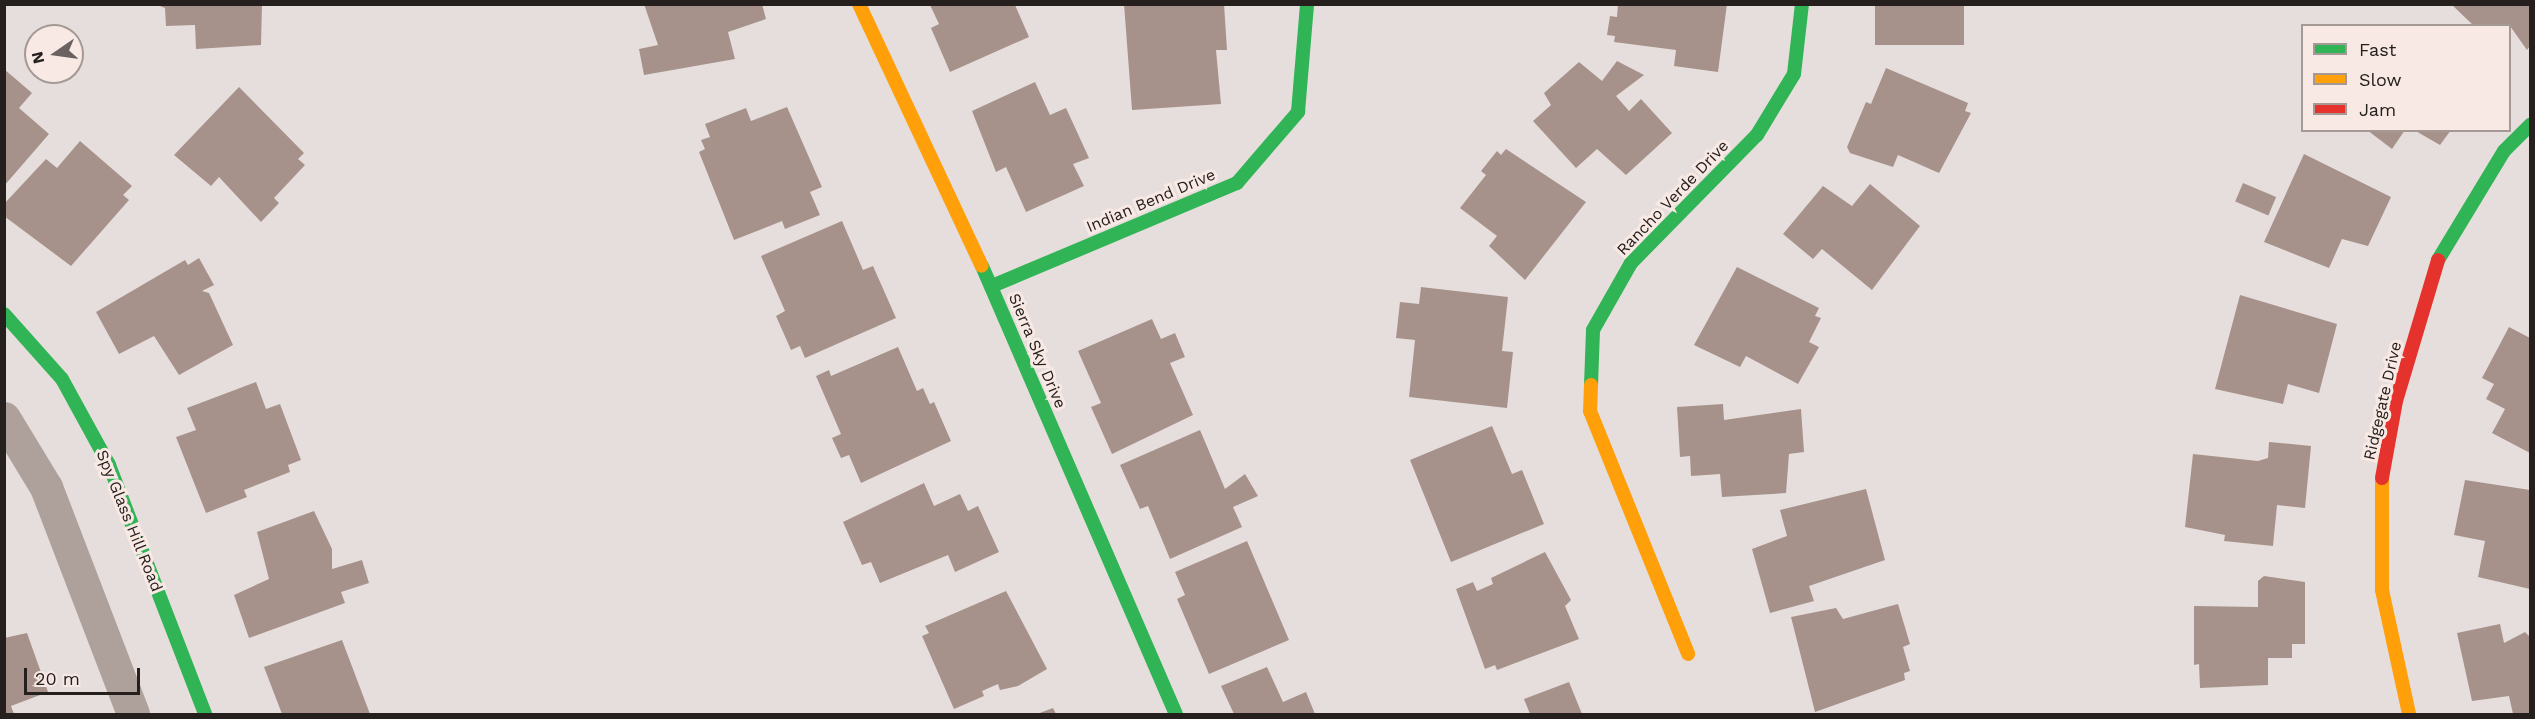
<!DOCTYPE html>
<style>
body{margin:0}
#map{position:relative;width:2535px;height:719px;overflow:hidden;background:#e6dedc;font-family:"Work Sans",sans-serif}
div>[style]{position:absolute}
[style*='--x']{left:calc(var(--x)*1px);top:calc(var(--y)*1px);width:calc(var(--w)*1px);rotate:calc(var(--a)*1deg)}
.building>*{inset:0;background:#a7928b;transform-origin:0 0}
.street>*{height:33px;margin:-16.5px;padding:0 16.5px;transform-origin:16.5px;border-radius:16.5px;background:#aea19c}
.fast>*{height:14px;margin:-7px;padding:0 7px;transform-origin:7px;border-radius:7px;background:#30b455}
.slow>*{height:14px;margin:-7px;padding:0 7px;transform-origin:7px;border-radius:7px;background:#ff9f0a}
.jam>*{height:14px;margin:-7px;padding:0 7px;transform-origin:7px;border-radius:7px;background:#e5322d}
span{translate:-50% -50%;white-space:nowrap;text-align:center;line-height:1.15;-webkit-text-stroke:6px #f8e9e4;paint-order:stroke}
.street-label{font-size:16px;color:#25201e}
.frame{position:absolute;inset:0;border:6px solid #25201e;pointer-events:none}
.legend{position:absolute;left:2301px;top:24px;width:210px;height:108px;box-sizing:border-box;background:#f8e9e4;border:2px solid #a49995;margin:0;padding:8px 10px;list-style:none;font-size:18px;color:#25201e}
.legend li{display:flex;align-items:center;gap:12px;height:30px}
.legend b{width:30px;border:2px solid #a49995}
.north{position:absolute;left:24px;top:24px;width:60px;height:60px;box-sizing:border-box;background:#f8e9e4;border:2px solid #a49995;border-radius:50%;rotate:257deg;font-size:16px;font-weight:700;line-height:24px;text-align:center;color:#25201e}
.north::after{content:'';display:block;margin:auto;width:21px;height:27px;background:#696260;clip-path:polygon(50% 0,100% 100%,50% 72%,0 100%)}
.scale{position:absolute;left:24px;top:668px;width:116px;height:27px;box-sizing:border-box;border:3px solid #25201e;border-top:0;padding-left:8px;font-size:18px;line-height:21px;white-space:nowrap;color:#25201e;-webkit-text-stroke:4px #f8e9e4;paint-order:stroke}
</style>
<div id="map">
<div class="building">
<i style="clip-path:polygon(155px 4px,262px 4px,261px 45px,196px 49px,195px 25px,166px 26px,165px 8px)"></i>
<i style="clip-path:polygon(644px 4px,762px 4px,766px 19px,728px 32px,735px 59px,644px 75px,639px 49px,658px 45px)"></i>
<i style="clip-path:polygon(1124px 4px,1224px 4px,1227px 50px,1216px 50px,1221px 104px,1132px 110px)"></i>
<i style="clip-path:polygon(1618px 4px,1727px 4px,1718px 72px,1674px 66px,1676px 50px,1614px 42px,1615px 36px,1607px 35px,1610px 16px,1617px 17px)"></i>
<i style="left:1875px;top:4px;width:89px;height:41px"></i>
<i style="clip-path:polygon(2451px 4px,2530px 4px,2530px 46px,2527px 50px,2510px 26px,2474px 26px)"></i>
<i style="clip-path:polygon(930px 5px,1015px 5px,1029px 37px,950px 72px,931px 28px,939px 24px)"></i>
<i style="clip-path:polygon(1617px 61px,1644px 75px,1616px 96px,1629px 111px,1641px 99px,1672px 133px,1626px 175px,1597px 149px,1576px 168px,1533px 121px,1551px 105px,1544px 93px,1579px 62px,1602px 81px)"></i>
<i style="clip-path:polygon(1886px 68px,1968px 103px,1965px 111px,1971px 113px,1939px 173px,1898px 155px,1893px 167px,1850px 153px,1847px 147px,1866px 102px,1871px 104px)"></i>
<i style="clip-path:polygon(4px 69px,32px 93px,19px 108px,49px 134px,4px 186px)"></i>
<i style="clip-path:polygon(1035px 82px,1050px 115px,1066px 108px,1089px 158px,1073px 164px,1084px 186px,1026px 212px,1006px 167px,996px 172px,972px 111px)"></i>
<i style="clip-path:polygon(239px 87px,304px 153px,298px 159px,305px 165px,274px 198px,279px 203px,261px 222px,219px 177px,211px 186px,174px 155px)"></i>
<i style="clip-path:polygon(787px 107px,822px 187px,810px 192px,820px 215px,785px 229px,782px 221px,734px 240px,699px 152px,705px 149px,701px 140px,710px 137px,705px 124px,746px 108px,751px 121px)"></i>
<i style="clip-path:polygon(2367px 130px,2405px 130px,2392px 149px)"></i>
<i style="clip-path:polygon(2414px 130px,2451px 130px,2440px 145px)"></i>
<i style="clip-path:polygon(80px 141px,132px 186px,123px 195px,129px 200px,71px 266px,4px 216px,4px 204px,46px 159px,57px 168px)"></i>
<i style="clip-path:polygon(1506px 149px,1586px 202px,1525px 280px,1489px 246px,1497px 236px,1460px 208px,1486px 175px,1481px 171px,1497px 151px,1501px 155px)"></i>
<i style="clip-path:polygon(2304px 154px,2391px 197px,2368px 246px,2342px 239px,2329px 268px,2264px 242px)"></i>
<i style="left:2243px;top:183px;width:36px;height:20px;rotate:23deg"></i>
<i style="clip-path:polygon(1870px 184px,1920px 226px,1872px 290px,1822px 249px,1813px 259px,1783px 234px,1823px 186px,1852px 206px)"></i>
<i style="clip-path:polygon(842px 221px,863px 270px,873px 266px,896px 318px,805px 358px,800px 346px,791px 350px,776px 316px,785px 311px,761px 256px)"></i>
<i style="clip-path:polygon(199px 258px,214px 285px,202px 291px,209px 293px,233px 345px,179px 375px,154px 336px,119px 354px,96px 312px,185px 260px,188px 265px)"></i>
<i style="clip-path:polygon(1737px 267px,1819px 308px,1815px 316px,1821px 318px,1809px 342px,1819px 347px,1798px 384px,1746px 356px,1740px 367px,1694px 345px)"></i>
<i style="clip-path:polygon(1421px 287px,1508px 297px,1502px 351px,1513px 352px,1507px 408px,1409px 397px,1415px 340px,1396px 338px,1400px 302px,1419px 304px)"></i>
<i style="clip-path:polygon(2240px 295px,2337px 324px,2319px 393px,2288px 384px,2283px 404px,2215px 389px)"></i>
<i style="clip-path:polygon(1152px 319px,1161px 339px,1175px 333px,1185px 357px,1170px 363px,1193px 415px,1112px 454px,1091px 407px,1101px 403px,1078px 351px)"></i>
<i style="clip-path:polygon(2509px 327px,2530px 338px,2530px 453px,2492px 433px,2505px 409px,2486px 399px,2494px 384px,2482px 378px)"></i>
<i style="clip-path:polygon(898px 347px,917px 391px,923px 388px,930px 404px,934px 402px,951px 441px,861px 483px,849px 455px,841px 458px,832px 438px,841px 434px,816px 376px,829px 370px,831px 376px)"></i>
<i style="clip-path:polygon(256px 382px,266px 409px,280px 404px,301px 460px,288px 465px,290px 472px,244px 490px,247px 497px,206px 513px,176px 437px,196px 430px,187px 408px)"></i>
<i style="clip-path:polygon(1723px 404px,1724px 420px,1801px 409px,1804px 452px,1789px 454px,1786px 493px,1722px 497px,1720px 474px,1691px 476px,1690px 456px,1680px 457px,1677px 407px)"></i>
<i style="clip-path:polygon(1492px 426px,1512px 474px,1522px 470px,1544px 524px,1451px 562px,1410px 460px)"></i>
<i style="clip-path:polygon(1200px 430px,1225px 489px,1245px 474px,1258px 496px,1233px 507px,1242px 527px,1170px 559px,1148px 506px,1140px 509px,1120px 465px)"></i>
<i style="clip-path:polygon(2269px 442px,2311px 446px,2305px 508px,2277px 505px,2273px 546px,2224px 541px,2225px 535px,2185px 527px,2193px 454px,2258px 461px,2268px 458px)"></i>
<i style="clip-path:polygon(2465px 480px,2530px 490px,2530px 589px,2478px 577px,2485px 541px,2454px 535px)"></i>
<i style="clip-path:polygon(924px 483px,934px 506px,960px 494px,968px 511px,978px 506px,999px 552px,955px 572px,948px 555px,880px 583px,871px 562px,862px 565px,843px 522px)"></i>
<i style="clip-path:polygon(1866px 489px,1885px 560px,1809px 586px,1814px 601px,1770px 613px,1752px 549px,1787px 536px,1780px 510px)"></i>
<i style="clip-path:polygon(314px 511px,332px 549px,332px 569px,362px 560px,369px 583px,341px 592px,345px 603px,249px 638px,234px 595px,269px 579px,257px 532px)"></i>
<i style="clip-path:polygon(1247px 541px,1289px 640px,1209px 674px,1177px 599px,1185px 595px,1175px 572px)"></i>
<i style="clip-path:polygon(1545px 552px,1571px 600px,1565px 606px,1579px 639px,1497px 670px,1495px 665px,1485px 669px,1456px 589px,1473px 582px,1477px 591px,1493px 584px,1491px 578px)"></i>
<i style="clip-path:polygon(2264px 576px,2305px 582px,2305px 644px,2292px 644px,2292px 658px,2268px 658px,2268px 685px,2200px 688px,2199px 664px,2194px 665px,2194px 606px,2258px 607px,2258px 581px)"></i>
<i style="clip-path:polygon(1006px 591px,1047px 669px,1018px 686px,1000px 690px,998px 684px,982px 691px,984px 696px,954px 709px,922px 636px,929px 633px,925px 626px)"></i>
<i style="clip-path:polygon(1898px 604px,1910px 644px,1903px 647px,1910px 671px,1904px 673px,1905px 680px,1815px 712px,1791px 617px,1836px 608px,1843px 619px)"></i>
<i style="clip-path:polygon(2500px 624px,2504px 643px,2525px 632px,2530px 637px,2530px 714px,2513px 714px,2509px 696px,2472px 701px,2457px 633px)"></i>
<i style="clip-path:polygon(27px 633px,48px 692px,11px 706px,14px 714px,4px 714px,4px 638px)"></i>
<i style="clip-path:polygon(342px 640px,370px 714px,282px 714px,264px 667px)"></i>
<i style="clip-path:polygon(1267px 667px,1283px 702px,1306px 692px,1315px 714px,1234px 714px,1221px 686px)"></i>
<i style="clip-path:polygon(1569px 682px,1582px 714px,1530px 714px,1524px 699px)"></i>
<i style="clip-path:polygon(1053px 708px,1056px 714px,1037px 714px)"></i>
</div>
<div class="street">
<i style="--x:4;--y:418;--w:81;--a:58.7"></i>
<i style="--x:46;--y:487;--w:243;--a:69"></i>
</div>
<div class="fast">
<i style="--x:2438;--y:260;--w:127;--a:-58.8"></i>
<i style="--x:2504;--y:151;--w:37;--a:-45"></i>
<i style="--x:982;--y:266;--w:488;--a:66.6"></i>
<i style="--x:992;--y:286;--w:266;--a:-22.8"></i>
<i style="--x:1237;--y:183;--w:94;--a:-49.3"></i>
<i style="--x:1298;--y:112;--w:108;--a:-85.2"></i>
<i style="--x:4;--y:314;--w:87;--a:48.3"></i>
<i style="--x:62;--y:379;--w:98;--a:61.3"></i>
<i style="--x:109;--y:465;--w:267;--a:68.9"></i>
<i style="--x:1591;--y:385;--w:55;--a:-87.9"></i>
<i style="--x:1593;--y:330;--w:77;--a:-60.4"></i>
<i style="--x:1631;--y:263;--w:180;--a:-45.5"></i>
<i style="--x:1757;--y:135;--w:71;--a:-58.8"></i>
<i style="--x:1794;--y:74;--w:70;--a:-83.5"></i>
</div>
<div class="slow">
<i style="--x:859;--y:4;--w:289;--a:64.9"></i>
<i style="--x:1591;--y:385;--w:26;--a:92"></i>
<i style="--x:1590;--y:411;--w:262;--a:68"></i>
<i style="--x:2382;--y:478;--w:112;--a:90"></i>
<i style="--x:2382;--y:590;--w:127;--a:77.7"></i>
</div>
<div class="jam">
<i style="--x:2382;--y:478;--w:78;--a:-79.7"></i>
<i style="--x:2396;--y:401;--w:147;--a:-73.4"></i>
</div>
<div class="street-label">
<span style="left:1673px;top:198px;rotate:-46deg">Rancho Verde Drive</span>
<span style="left:1151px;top:201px;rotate:-23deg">Indian Bend Drive</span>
<span style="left:1037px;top:351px;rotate:67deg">Sierra Sky Drive</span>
<span style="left:2383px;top:401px;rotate:-77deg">Ridgegate Drive</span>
<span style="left:129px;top:521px;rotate:68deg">Spy Glass Hill Road</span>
</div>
<div class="frame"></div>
<ul class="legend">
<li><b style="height:8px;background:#30b455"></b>Fast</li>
<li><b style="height:8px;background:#ff9f0a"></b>Slow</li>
<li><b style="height:8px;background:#e5322d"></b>Jam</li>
</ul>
<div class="north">N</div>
<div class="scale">20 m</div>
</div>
